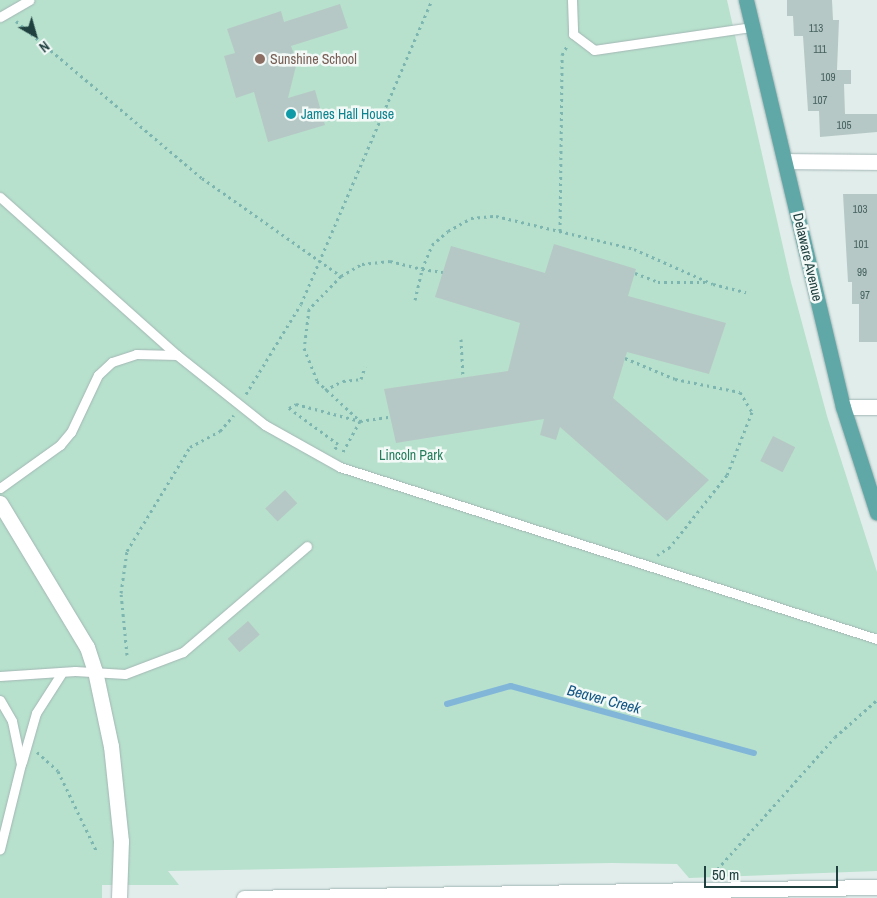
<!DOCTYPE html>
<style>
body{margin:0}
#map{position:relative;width:877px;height:898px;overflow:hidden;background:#e1edeb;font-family:"Archivo Narrow",sans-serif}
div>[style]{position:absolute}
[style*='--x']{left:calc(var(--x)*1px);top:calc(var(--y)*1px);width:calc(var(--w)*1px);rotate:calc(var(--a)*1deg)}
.green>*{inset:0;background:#b7e1cd}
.stream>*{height:5.5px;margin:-2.75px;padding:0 2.75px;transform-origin:2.75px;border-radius:2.75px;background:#82b6d9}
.building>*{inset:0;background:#b6c8c5;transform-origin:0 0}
.path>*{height:3px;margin-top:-1.5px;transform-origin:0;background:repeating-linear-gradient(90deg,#7db5b1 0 2.5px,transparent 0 6.5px)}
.roads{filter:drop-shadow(0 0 1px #a3b6b4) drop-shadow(0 0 1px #a3b6b4)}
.service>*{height:9px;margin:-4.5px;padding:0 4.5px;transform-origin:4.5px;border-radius:4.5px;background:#fff}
.minor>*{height:15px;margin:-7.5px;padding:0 7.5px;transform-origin:7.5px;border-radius:7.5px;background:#fff}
.tertiary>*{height:15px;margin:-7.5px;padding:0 7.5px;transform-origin:7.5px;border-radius:7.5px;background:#fff}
.primary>*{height:15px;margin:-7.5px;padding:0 7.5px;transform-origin:7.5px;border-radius:7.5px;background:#60a8a7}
.dots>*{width:14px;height:14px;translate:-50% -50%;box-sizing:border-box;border:2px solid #f2f9f7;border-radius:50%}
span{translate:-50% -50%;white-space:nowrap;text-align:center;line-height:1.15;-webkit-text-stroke:5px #f2f9f7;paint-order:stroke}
.number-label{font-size:11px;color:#456260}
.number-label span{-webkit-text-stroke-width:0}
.education-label{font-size:14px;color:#785e54}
.left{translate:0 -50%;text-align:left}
.culture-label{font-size:14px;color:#0d838f}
.street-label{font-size:14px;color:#1f403f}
.park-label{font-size:14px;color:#247c5c}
.water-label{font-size:15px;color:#125483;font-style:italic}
.north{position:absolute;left:10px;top:10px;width:50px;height:50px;-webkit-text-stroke:4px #f2f9f7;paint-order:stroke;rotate:142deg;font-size:14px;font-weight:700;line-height:20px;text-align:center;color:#1f403f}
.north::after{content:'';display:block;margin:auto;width:18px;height:22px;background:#1f403f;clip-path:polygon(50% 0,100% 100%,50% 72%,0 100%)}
.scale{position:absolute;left:704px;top:866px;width:134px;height:22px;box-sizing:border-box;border:2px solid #1f403f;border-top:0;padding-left:6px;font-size:15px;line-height:18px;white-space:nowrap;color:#1f403f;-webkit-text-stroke:4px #f2f9f7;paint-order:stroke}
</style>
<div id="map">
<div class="green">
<i style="clip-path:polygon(0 0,727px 0,791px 282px,827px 416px,877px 572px,877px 871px,689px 878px,677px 864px,612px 863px,168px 871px,179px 885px,102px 885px,102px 898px,0 898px)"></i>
</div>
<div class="stream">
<i style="--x:447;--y:704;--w:66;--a:-15.7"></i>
<i style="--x:511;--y:686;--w:252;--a:15.4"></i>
</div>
<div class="building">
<i style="clip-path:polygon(787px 0,832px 0,833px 20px,839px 20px,837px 70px,851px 70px,851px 84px,844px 84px,845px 114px,877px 114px,877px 132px,820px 137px,819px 111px,808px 111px,803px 36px,794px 36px,793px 16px,787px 16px)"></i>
<i style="clip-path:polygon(340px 4px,348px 28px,291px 46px,297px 62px,288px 98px,315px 90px,325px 125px,268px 142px,254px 92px,236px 98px,224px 56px,235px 53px,227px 29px,281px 11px,284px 22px)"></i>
<i style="clip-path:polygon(843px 194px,877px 194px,877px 342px,859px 342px,859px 304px,852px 304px,852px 282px,848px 282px)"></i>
<i style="clip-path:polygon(554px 244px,636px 269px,628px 296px,726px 323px,709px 374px,627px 352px,613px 398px,709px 480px,667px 521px,560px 427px,556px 440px,540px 435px,544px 419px,396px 443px,384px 389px,508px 371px,520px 323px,435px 297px,451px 246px,545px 273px)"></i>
<i style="left:773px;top:436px;width:25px;height:28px;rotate:27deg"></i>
<i style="left:285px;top:490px;width:18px;height:27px;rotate:47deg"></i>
<i style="left:248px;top:621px;width:18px;height:27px;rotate:49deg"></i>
</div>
<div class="path">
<i style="--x:16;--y:21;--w:243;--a:40.2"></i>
<i style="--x:202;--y:178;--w:170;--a:35.2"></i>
<i style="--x:341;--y:276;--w:24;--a:-30"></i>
<i style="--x:362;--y:264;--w:28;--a:-6"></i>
<i style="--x:390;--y:261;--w:33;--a:14"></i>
<i style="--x:422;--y:269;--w:26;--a:-67"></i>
<i style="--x:432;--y:245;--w:21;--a:-41"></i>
<i style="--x:448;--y:231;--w:26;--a:-29"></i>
<i style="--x:471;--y:218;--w:25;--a:-5"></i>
<i style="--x:496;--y:216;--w:142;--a:13.4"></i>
<i style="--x:634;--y:249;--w:86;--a:23.9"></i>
<i style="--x:713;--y:284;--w:34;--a:14"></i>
<i style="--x:560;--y:231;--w:176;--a:-89.3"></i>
<i style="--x:562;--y:55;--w:10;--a:-61"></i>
<i style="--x:635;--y:273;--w:25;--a:21"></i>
<i style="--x:658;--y:282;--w:47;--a:0"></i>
<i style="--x:341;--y:276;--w:46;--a:134.1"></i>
<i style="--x:309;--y:309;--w:39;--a:97"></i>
<i style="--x:304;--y:348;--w:35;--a:68"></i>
<i style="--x:317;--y:381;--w:59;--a:42.9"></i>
<i style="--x:360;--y:421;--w:37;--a:119"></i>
<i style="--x:415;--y:300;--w:32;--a:-77"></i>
<i style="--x:422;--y:269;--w:21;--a:8"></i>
<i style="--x:461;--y:339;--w:38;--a:87"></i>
<i style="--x:625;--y:358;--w:54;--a:22.8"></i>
<i style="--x:675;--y:379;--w:66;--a:11.3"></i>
<i style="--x:740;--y:392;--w:23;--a:59"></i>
<i style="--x:752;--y:412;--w:68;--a:111.6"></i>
<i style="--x:727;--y:475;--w:92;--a:128.4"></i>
<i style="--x:670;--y:547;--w:15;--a:148"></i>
<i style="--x:325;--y:390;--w:20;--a:-27"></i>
<i style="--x:343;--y:381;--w:18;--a:-6"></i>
<i style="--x:361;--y:379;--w:13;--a:-72"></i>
<i style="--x:246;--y:394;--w:105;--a:-58.6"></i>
<i style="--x:301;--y:304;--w:331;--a:-66.7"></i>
<i style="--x:335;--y:449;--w:6;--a:-59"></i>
<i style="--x:338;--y:444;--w:61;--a:-143.7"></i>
<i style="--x:289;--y:408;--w:8;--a:-30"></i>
<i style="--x:296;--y:404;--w:66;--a:14.9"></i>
<i style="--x:360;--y:421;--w:30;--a:-8"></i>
<i style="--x:127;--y:655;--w:62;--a:-95.5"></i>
<i style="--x:121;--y:593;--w:42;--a:-81.9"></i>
<i style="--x:127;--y:551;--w:122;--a:-58.8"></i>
<i style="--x:190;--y:447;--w:34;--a:-28"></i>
<i style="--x:220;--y:431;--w:21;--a:-49"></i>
<i style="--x:37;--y:752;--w:28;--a:42"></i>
<i style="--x:58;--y:771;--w:88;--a:64.3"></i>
<i style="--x:713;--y:874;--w:183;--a:-48.3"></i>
<i style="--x:835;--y:737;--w:56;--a:-41.4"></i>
</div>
<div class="roads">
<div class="service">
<i style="--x:572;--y:0;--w:34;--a:88"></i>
<i style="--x:573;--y:34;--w:26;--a:37"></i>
<i style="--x:594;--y:50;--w:160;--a:-8.3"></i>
<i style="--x:0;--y:17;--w:34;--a:-30"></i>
<i style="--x:0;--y:197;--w:237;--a:41.8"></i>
<i style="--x:177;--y:355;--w:112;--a:38.5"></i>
<i style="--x:265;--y:425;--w:86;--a:29.2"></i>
<i style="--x:340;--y:467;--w:564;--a:17.76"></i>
<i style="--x:0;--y:488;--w:74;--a:-35.6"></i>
<i style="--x:60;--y:445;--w:17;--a:-50"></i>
<i style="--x:71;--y:432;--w:63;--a:-64.7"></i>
<i style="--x:98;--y:375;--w:19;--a:-43"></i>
<i style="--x:112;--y:362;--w:25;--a:-18"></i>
<i style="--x:136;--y:354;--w:41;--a:1.4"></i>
<i style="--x:0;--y:676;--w:75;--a:-3.8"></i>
<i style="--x:75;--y:671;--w:50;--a:3.4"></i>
<i style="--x:125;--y:674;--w:62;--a:-20.8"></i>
<i style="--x:183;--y:652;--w:163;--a:-40.5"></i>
<i style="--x:0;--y:700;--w:24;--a:60"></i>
<i style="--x:12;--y:721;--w:44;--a:78.2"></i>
<i style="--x:21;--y:764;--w:88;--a:103.9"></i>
<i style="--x:22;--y:762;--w:51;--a:-74.1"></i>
<i style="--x:36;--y:713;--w:46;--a:-57.3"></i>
</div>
<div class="minor">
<i style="--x:786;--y:161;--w:91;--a:0.6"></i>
<i style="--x:843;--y:407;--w:34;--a:0"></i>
<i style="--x:244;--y:898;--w:633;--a:-1"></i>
</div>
<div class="tertiary">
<i style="--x:0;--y:503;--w:168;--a:58.9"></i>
<i style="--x:87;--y:647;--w:25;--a:72"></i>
<i style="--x:95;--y:671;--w:77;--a:78"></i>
<i style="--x:111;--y:746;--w:96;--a:84"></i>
<i style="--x:121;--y:841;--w:57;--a:92"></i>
</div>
<div class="primary">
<i style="--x:746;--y:0;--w:418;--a:76.6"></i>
<i style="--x:843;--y:407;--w:111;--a:72.2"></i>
</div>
</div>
<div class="dots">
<i style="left:260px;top:59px;background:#8d6e63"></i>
<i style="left:291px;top:114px;background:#0f9aa8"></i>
</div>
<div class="number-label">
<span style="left:816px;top:28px">113</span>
<span style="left:820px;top:49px">111</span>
<span style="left:828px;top:77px">109</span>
<span style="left:820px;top:100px">107</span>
<span style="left:844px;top:125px">105</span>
<span style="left:860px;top:209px">103</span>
<span style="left:861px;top:244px">101</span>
<span style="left:862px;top:272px">99</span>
<span style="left:865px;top:295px">97</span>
</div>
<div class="education-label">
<span class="left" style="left:270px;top:59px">Sunshine School</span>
</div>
<div class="culture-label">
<span class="left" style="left:301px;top:114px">James Hall House</span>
</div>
<div class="street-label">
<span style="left:808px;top:257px;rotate:77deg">Delaware Avenue</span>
</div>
<div class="park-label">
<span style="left:411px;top:455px">Lincoln Park</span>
</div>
<div class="water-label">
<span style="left:604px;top:699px;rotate:15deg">Beaver Creek</span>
</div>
<div class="north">N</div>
<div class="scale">50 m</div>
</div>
